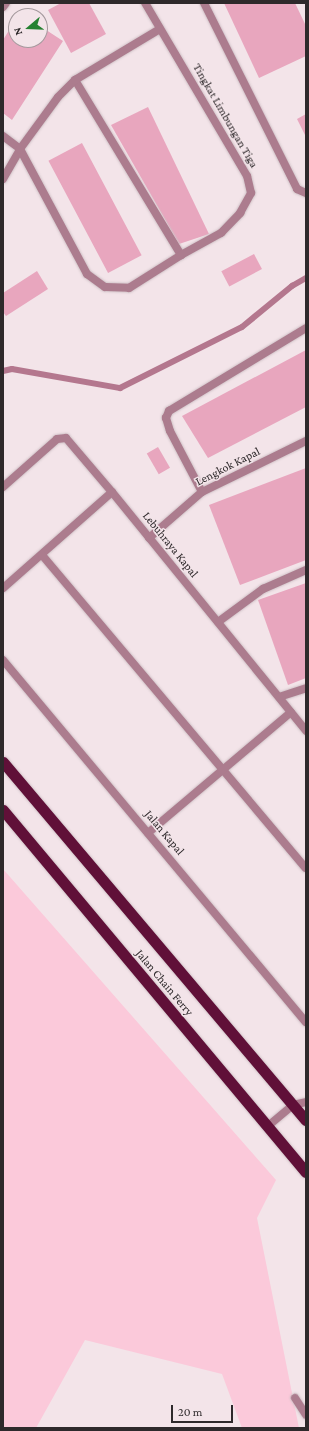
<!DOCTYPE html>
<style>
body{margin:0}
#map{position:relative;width:309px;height:1431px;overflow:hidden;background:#f3e4e9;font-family:"Crimson Pro",serif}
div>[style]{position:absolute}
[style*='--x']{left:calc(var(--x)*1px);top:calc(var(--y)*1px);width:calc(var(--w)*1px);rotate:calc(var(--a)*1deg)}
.green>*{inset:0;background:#fbc9da}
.stream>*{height:6px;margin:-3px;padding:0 3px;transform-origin:3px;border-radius:3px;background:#b4778e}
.building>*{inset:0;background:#e8a6be;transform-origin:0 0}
.roads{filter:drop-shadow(0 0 1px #d0c2c7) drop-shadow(0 0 1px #d0c2c7)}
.service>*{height:8px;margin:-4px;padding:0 4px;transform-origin:4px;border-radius:4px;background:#ac7c8e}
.minor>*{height:8px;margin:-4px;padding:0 4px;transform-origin:4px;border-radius:4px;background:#ac7c8e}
.trunk>*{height:11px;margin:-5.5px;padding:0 5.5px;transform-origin:5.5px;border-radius:5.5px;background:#601038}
span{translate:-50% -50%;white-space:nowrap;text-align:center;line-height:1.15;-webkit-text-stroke:3px #f3e4e9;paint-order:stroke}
.street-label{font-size:12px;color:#2e292b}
.frame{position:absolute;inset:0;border:4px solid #2e292b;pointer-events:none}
.north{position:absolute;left:8px;top:8px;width:40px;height:40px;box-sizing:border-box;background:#f3e4e9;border:1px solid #a4999d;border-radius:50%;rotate:251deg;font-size:11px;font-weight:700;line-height:16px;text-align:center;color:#2e292b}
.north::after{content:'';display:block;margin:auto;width:14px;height:18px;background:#258131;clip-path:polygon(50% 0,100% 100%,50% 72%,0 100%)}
.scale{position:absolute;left:171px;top:1405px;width:62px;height:18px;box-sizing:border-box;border:2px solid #2e292b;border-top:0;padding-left:5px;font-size:12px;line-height:14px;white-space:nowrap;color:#2e292b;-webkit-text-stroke:3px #f3e4e9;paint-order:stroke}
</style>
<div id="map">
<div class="green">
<i style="clip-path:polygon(3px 869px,276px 1180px,257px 1218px,299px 1428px,242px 1428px,222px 1374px,85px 1340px,36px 1428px,3px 1428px)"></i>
</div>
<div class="stream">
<i style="--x:3;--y:371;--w:9;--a:-13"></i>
<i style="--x:12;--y:369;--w:110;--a:10"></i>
<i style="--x:120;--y:388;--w:136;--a:-26.6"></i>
<i style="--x:242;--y:327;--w:65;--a:-39.4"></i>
<i style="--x:292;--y:286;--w:16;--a:-30"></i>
</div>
<div class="building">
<i style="clip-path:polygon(61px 3px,89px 3px,106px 34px,71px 53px,48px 10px)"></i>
<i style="clip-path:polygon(224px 3px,295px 3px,306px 26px,306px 56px,259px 78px)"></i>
<i style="clip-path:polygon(16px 19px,16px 40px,40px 40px,40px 26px,63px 41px,12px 120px,3px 113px,3px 40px)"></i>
<i style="clip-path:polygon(148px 107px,209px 234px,179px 244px,111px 125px)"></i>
<i style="clip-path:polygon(306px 114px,306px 137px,297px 119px)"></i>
<i style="left:82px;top:143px;width:127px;height:38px;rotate:62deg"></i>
<i style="left:254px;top:254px;width:17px;height:37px;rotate:62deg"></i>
<i style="clip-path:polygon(37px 271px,48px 289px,6px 316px,3px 312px,3px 293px)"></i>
<i style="clip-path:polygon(306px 350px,306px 407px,208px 458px,182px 416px)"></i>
<i style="left:158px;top:447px;width:24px;height:13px;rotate:60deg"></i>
<i style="clip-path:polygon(306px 468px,306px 560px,240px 585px,209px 505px)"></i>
<i style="clip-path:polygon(306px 583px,306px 678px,288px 685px,258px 600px)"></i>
</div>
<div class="roads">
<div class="service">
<i style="--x:204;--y:3;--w:208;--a:63.4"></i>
<i style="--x:297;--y:189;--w:10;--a:24"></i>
<i style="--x:3;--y:7;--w:5;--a:-53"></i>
<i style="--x:75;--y:80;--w:205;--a:58.8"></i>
<i style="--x:3;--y:136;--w:21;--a:37"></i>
<i style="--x:3;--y:487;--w:72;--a:-41.6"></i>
<i style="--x:57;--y:439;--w:9;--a:-6"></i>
<i style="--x:66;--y:438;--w:71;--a:49.6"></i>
<i style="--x:112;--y:492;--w:145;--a:138.6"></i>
<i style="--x:202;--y:492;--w:69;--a:-117.7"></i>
<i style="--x:170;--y:431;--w:14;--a:-107"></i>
<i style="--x:166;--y:418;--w:8;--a:-67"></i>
<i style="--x:169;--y:411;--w:160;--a:-31.2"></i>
<i style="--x:42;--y:555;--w:409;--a:49.9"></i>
<i style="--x:218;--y:622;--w:56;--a:-36.3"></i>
<i style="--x:263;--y:589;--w:47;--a:-23.8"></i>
<i style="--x:148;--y:833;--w:187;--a:-40.2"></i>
<i style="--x:295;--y:1398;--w:20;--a:57"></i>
</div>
<div class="minor">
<i style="--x:20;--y:149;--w:142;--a:61.8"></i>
<i style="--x:87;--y:274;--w:22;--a:36"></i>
<i style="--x:105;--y:287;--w:24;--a:2"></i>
<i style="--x:129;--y:288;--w:62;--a:-32.4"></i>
<i style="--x:181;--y:255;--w:46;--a:-28.8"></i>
<i style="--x:221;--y:233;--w:28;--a:-46"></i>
<i style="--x:240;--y:213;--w:23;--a:-61"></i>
<i style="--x:251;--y:193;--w:17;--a:-103"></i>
<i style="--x:247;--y:176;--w:201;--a:-120.5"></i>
<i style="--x:3;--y:179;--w:34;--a:-60"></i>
<i style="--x:20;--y:149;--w:64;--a:-53.8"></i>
<i style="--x:58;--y:97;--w:24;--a:-45"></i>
<i style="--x:75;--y:80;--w:99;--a:-31"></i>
<i style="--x:112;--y:492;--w:308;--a:50.9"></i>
<i style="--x:149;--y:538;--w:70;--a:-41"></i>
<i style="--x:202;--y:492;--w:116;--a:-26.1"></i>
<i style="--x:3;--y:660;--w:472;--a:50.1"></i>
<i style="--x:279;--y:697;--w:28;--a:-18"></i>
<i style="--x:268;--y:1126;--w:33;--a:-40"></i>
<i style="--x:293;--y:1105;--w:13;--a:-13"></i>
</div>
<div class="trunk">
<i style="--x:3;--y:762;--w:469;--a:49.8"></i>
<i style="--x:3;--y:810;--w:472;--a:50.1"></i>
</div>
</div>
<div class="street-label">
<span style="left:225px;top:116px;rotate:60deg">Tingkat Limbungan Tiga</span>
<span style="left:228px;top:467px;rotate:-27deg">Lengkok Kapal</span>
<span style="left:170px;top:545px;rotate:51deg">Lebuhraya Kapal</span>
<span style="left:164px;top:833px;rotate:50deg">Jalan Kapal</span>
<span style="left:164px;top:983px;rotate:50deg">Jalan Chain Ferry</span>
</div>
<div class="frame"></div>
<div class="north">N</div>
<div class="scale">20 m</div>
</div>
